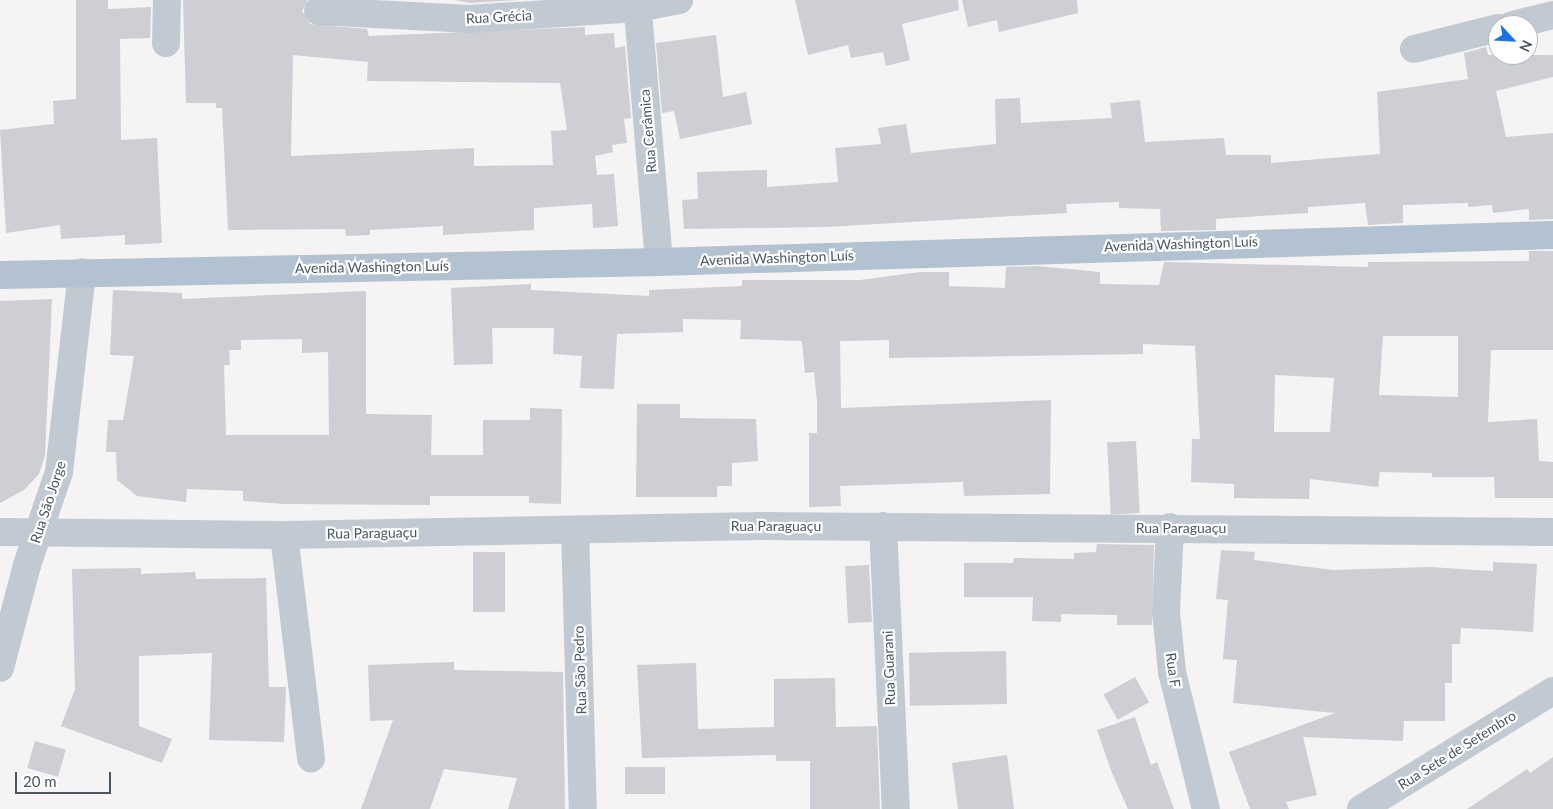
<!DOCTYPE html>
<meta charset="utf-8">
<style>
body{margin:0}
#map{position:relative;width:1553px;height:809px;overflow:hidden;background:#f5f3f3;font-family:Lato,sans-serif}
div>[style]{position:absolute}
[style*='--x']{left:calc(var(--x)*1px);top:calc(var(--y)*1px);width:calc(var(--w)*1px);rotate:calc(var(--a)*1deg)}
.building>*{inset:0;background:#cdcfd5;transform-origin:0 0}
.minor>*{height:28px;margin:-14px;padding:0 14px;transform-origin:14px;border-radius:14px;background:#c1cad2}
.major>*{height:28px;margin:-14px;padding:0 14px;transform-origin:14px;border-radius:14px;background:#b3c2d1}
span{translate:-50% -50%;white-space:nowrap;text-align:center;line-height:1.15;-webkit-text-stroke:4.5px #fff;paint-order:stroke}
.street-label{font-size:14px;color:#4a5661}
.north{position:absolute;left:1488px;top:15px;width:50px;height:50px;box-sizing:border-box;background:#fff;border:1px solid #b7bbc0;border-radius:50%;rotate:115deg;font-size:14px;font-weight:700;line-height:20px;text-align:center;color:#4a5661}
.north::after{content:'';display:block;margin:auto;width:18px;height:22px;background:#1a73e8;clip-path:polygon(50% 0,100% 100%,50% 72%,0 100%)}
.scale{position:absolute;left:15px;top:772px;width:96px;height:22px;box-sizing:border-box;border:2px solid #4a5661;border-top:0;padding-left:6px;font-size:15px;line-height:18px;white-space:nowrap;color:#4a5661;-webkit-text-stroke:4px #fff;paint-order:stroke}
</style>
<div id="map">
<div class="building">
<i style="clip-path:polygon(76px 0,108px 0,108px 9px,151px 7px,150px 38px,120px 39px,121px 140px,157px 138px,162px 243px,125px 245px,125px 235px,61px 239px,60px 225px,6px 233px,0 130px,54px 124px,53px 101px,76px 99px)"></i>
<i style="clip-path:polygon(evenodd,183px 0,308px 0,302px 11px,310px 24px,367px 29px,369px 36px,585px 27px,585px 35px,614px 33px,615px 48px,625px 46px,631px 118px,624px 119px,627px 143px,612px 145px,613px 152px,595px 156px,597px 175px,614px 174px,618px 226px,593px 228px,592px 204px,534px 208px,534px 230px,443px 235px,443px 226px,370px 230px,370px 235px,346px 236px,345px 229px,228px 230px,222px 108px,216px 108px,216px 103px,186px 103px,183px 0,293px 55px,368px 62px,367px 81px,560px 83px,567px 130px,551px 131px,553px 165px,474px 166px,474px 148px,291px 156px,293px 55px)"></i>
<i style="clip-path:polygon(455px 0,520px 0,469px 3px)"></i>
<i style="clip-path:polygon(795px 0,958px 0,959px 10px,902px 24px,910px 60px,886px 66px,883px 52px,851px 58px,848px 45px,808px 55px)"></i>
<i style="clip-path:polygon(962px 0,1077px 0,1078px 13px,999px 32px,997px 20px,968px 27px)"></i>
<i style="clip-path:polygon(716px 35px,723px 97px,746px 92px,752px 124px,680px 139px,674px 111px,662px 113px,656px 43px)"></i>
<i style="clip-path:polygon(1486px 47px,1488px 55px,1553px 55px,1553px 77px,1496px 91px,1506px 137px,1553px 133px,1553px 219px,1529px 220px,1529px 209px,1493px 213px,1492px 205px,1468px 207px,1468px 203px,1403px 205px,1403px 223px,1368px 225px,1365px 203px,1308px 207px,1308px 213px,1216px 219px,1216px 230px,1161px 231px,1160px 209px,1119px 208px,1119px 202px,1066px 204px,1067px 213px,826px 227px,684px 229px,682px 200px,698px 199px,697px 172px,767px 170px,767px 187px,838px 182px,835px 148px,881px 144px,878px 128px,906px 124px,911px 153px,996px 144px,995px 99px,1020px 98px,1021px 123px,1112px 118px,1110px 103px,1140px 100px,1145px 142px,1224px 138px,1226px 155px,1271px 155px,1271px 163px,1380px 154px,1377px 92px,1468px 79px,1464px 53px)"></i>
<i style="clip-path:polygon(evenodd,1529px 251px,1553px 251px,1553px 350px,1491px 350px,1488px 422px,1537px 419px,1539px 461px,1553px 462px,1553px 498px,1495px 498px,1494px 477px,1432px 477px,1432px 473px,1380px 472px,1378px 487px,1310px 479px,1309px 499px,1234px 498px,1234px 484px,1191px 482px,1192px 439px,1200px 439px,1195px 346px,1143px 344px,1143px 354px,889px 358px,889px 340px,840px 341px,841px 408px,1051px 400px,1050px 494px,964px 496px,963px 482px,840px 486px,841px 506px,809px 507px,809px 433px,817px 433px,817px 402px,814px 372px,805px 373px,802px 341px,740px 339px,741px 320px,683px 319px,683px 332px,617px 334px,614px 389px,580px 388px,582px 356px,553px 354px,554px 328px,492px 328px,493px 364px,454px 365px,451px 288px,531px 284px,531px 290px,649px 296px,649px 290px,742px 286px,742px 280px,860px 280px,920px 272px,949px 272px,949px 286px,1005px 288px,1006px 267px,1037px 266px,1100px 272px,1100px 284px,1159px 285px,1164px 262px,1368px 267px,1368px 262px,1529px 261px,1529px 251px,1383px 336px,1458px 336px,1458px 397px,1379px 395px,1383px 336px,1529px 251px,1275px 375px,1334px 378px,1330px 432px,1274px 432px,1275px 375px)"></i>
<i style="clip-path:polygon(evenodd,113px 290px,182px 293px,182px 299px,366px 291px,366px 414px,432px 415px,431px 455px,483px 455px,483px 420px,530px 420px,530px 408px,562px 409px,561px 504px,529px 503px,529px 496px,430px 496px,430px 505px,284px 504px,243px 501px,243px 491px,187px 489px,186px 502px,137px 496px,117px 480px,116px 452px,106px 452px,108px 420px,123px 420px,134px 356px,110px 355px,113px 290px,302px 339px,302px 353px,328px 352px,329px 435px,226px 435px,224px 365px,230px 365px,229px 350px,241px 350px,241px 340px,302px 339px)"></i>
<i style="clip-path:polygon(52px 299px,45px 456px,39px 474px,24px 490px,0 503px,0 301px)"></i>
<i style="clip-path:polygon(637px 404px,680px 404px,680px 418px,756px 419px,758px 461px,732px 463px,732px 486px,717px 486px,717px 497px,636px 497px)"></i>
<i style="left:1136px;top:441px;width:72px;height:29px;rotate:87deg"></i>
<i style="clip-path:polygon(1097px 544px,1154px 545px,1152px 625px,1117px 625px,1117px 615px,1061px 614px,1061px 622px,1032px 621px,1033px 597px,964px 597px,964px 563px,1013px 563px,1014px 558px,1074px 559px,1074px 553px,1096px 552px)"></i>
<i style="clip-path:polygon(1221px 550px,1255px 552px,1254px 560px,1333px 570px,1430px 567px,1493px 571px,1493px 562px,1537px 564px,1533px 632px,1461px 628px,1460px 644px,1452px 644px,1452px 683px,1445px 683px,1445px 721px,1404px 721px,1403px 741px,1303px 737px,1317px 795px,1286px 802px,1289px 809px,1250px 809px,1229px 752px,1335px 713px,1233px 703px,1237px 660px,1223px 659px,1228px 600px,1216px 599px)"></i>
<i style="left:473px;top:552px;width:32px;height:60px"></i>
<i style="left:869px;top:565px;width:57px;height:24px;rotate:87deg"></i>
<i style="clip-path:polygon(141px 568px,141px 574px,195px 572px,196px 579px,266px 578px,269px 687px,286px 687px,284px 742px,209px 740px,212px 653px,139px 656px,139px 726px,172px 739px,162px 763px,61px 726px,75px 689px,72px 569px)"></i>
<i style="left:1006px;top:651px;width:53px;height:97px;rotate:89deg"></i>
<i style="clip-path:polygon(454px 662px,454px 670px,563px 672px,565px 809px,508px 809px,517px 778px,444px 769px,430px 809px,361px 809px,393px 720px,370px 721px,368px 665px)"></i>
<i style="clip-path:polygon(696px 663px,698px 729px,774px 727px,774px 679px,835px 678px,836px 727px,877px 726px,880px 809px,810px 809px,810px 761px,776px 761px,776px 755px,642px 758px,637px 665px)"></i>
<i style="left:1135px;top:677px;width:29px;height:36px;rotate:61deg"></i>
<i style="clip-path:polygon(1135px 717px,1151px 765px,1157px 762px,1174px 809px,1128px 809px,1112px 773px,1097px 730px)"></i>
<i style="left:35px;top:741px;width:32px;height:28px;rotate:16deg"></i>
<i style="clip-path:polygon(1007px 755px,1014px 809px,958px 809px,952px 763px)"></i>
<i style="clip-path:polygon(1553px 757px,1553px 809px,1467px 809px,1527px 769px,1530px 773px)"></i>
<i style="left:665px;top:767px;width:27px;height:40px;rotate:90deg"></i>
</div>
<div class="minor">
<i style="--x:637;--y:0;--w:263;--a:85.2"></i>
<i style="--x:318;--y:11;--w:151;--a:3"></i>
<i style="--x:469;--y:19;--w:169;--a:-3.7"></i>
<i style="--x:638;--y:8;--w:42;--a:-11"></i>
<i style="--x:1512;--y:25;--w:42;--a:-13.7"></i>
<i style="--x:166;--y:43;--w:43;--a:-88.7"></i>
<i style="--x:1414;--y:49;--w:87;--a:-14"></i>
<i style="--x:883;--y:526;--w:283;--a:87.4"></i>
<i style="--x:1170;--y:527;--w:85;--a:92.7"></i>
<i style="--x:1166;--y:612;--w:60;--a:84.3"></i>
<i style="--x:1172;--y:672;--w:141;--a:76.1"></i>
<i style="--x:575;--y:530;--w:279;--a:88.4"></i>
<i style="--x:0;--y:532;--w:284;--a:0.6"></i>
<i style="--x:284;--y:535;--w:475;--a:-1.1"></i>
<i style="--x:759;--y:526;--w:794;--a:0.43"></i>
<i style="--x:284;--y:535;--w:225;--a:83.1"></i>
<i style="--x:0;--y:668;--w:106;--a:-75.3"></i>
<i style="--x:27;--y:565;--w:98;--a:-71"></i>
<i style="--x:59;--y:472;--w:201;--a:-83.4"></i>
<i style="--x:1361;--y:809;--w:225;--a:-31.6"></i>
</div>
<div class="major">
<i style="--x:0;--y:275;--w:659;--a:-1.13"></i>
<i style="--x:659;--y:262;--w:894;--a:-1.73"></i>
</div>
<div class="street-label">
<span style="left:499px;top:17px;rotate:-3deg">Rua Grécia</span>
<span style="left:648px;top:131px;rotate:-95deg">Rua Cerâmica</span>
<span style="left:1181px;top:244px;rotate:-2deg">Avenida Washington Luís</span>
<span style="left:777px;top:258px;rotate:-2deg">Avenida Washington Luís</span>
<span style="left:372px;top:267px;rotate:-1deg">Avenida Washington Luís</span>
<span style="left:48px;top:502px;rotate:-72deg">Rua São Jorge</span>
<span style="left:776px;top:526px">Rua Paraguaçu</span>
<span style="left:1181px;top:528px">Rua Paraguaçu</span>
<span style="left:372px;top:533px;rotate:-1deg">Rua Paraguaçu</span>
<span style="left:889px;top:668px;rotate:-92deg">Rua Guarani</span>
<span style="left:580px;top:670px;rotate:-92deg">Rua São Pedro</span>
<span style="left:1173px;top:670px;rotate:82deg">Rua F</span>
<span style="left:1457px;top:750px;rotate:-32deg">Rua Sete de Setembro</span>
</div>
<div class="north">N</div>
<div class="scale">20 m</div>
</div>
